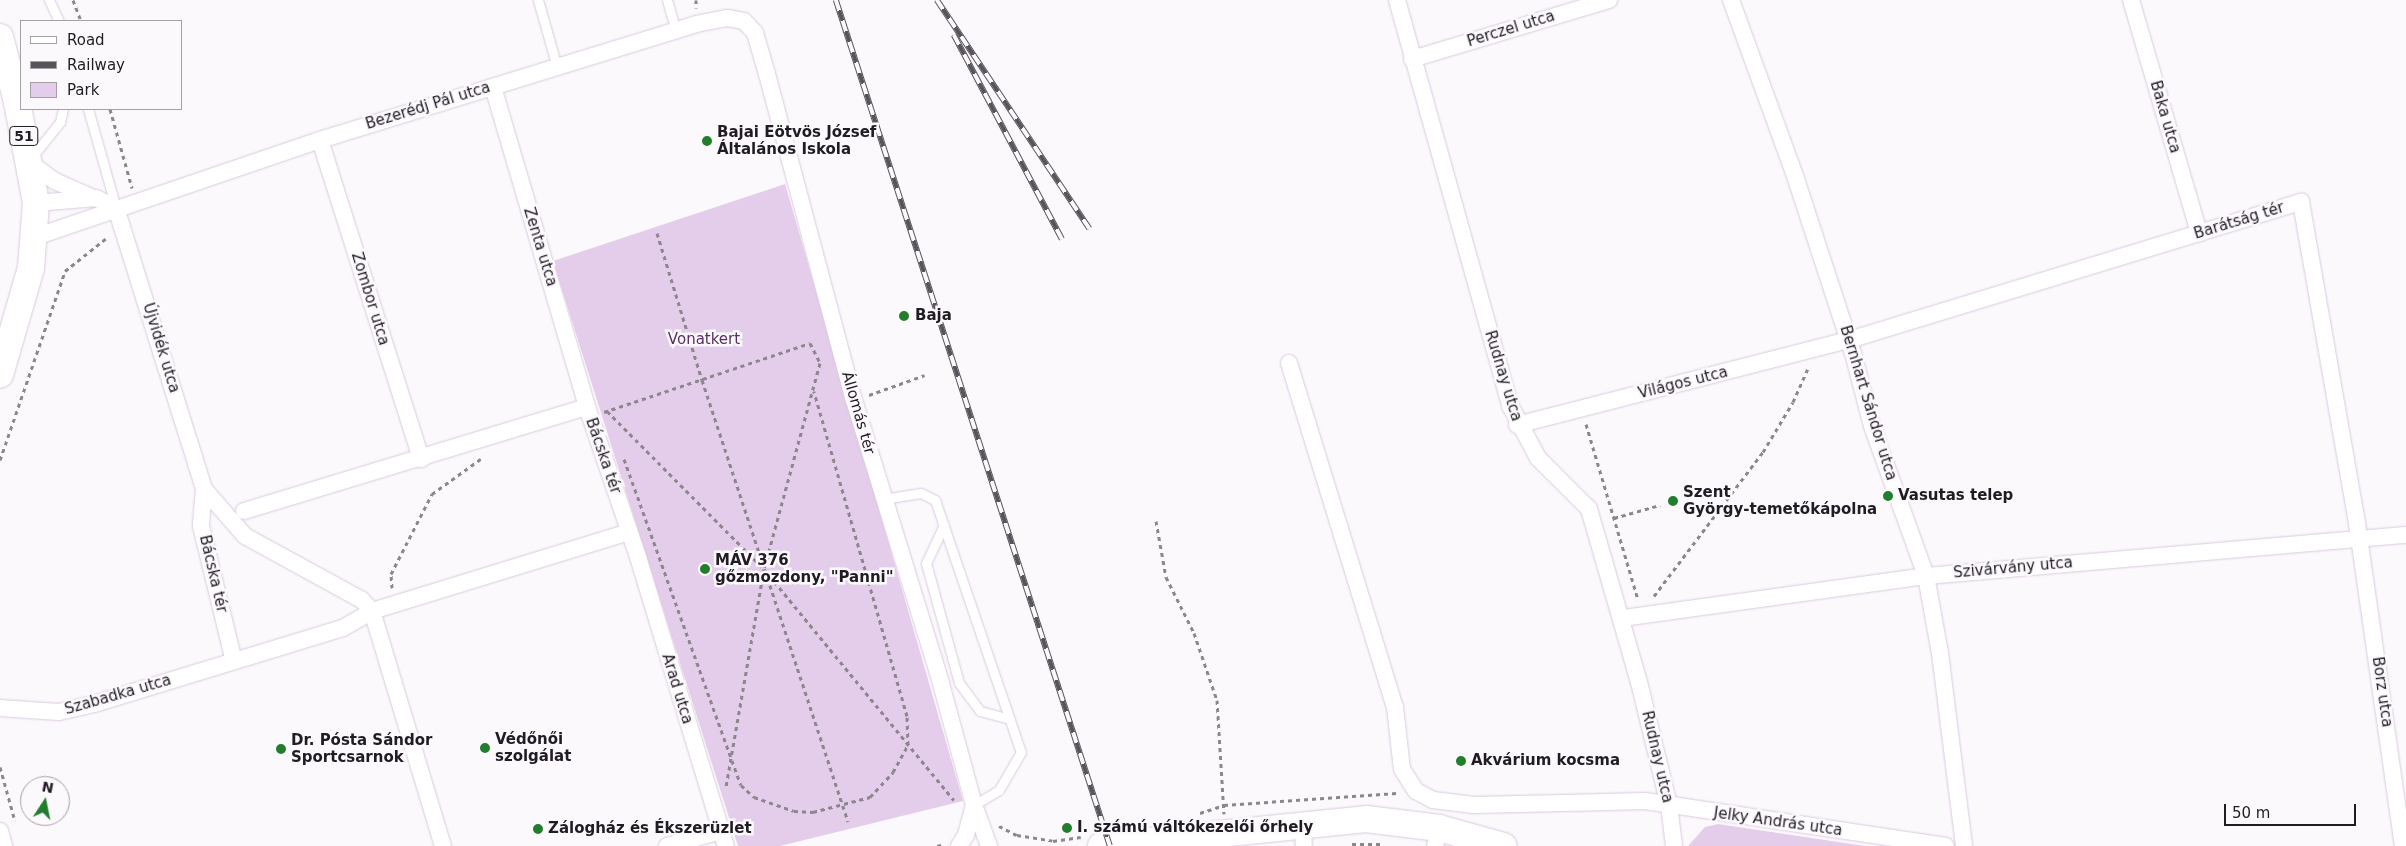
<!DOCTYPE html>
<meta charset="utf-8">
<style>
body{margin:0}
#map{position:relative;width:2406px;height:846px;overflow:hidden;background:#fcf9fd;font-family:"DejaVu Sans",sans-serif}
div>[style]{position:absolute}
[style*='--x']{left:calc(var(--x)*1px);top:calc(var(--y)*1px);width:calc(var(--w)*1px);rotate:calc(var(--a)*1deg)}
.green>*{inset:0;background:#e4cdeb}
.path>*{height:3px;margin-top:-1.5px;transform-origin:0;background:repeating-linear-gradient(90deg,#8b878d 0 4px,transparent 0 8px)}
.roads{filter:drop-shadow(0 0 1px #dacade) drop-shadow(0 0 1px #dacade)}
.lane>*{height:9px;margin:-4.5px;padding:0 4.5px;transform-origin:4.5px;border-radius:4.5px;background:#fff}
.street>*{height:16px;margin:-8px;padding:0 8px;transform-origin:8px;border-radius:8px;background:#fff}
.primary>*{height:26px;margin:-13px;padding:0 13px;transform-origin:13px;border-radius:13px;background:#fff}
.rail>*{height:5.5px;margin-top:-2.75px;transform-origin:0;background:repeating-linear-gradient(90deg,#fcf9fd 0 11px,#59545b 0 22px);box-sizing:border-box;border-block:1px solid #59545b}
.dots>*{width:14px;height:14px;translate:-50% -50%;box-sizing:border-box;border:2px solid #fcf9fd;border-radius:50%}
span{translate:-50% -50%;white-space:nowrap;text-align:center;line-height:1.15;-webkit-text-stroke:5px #fcf9fd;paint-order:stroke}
.shield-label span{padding:1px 4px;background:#fcf9fd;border:1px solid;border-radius:4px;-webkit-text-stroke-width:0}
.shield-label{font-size:14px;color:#211b23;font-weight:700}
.street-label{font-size:15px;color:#211b23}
.poi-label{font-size:15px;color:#211b23;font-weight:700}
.left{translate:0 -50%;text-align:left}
.park-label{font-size:15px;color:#592e64}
.legend{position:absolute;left:20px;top:20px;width:162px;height:90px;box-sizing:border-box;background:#fcf9fd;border:1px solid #a4a0a6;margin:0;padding:6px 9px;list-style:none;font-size:15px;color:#211b23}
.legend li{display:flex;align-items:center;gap:10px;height:25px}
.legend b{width:25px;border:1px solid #a4a0a6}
.north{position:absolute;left:20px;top:776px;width:50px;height:50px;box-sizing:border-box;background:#fcf9fd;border:1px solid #a4a0a6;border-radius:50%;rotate:11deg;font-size:14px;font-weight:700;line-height:20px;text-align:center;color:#211b23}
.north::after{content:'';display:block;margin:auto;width:18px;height:22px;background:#227d2d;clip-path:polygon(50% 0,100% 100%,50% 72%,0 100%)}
.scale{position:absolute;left:2224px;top:804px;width:132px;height:22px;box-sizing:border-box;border:2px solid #211b23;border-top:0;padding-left:6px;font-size:15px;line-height:18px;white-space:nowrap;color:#211b23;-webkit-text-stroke:4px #fcf9fd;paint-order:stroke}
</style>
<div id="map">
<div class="green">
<i style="clip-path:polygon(785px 184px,963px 801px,780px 846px,738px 846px,553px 261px)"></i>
<i style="clip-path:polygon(1718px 824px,1865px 846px,1688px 846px,1705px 827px)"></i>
</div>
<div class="path">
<i style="--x:73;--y:0;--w:22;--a:69"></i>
<i style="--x:696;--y:0;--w:8;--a:90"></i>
<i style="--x:110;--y:109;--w:82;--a:74.4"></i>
<i style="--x:657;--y:233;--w:154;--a:73"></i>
<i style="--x:702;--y:380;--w:465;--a:71.7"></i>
<i style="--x:869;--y:395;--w:59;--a:-19.7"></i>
<i style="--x:607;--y:411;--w:223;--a:45.2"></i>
<i style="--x:764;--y:569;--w:299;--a:50.6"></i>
<i style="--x:604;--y:412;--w:217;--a:-18.5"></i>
<i style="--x:810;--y:343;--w:22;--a:63"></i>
<i style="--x:820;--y:363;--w:213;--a:105.2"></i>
<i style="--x:764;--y:569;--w:220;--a:99.9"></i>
<i style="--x:1586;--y:424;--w:184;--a:73.5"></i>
<i style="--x:624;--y:459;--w:346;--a:70.3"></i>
<i style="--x:741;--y:785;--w:18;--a:43"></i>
<i style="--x:754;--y:797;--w:42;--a:19.3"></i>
<i style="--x:794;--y:811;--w:19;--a:3"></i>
<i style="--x:813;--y:812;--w:59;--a:-14.7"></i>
<i style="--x:870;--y:797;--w:34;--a:-47"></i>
<i style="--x:893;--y:772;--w:31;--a:-61"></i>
<i style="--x:908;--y:745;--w:29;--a:-92"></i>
<i style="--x:907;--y:716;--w:338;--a:-106"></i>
<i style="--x:0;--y:460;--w:200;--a:-71"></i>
<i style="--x:65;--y:271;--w:56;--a:-38.5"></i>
<i style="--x:1614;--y:518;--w:48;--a:-15.8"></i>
<i style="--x:1156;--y:521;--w:57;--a:79.9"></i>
<i style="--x:1166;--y:577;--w:63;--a:63.4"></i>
<i style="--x:1194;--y:633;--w:71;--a:71.1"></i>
<i style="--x:1217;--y:700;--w:114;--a:86.5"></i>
<i style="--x:392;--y:588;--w:14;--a:-94"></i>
<i style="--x:391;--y:574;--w:90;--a:-62.9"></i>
<i style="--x:432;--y:494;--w:62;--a:-35.8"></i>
<i style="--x:1654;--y:596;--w:181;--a:-52.9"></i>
<i style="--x:1763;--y:452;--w:58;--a:-59"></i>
<i style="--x:1793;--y:402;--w:37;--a:-66"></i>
<i style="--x:0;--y:767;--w:56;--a:74.5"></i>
<i style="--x:1200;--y:813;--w:25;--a:-18"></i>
<i style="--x:1224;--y:805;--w:173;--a:-4"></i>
<i style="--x:999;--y:826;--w:20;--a:27"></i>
<i style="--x:1017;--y:835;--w:36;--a:9"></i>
<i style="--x:1053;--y:841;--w:28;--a:-8"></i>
<i style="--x:1352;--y:844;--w:29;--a:0"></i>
<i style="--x:937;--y:846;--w:7;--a:-16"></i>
</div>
<div class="roads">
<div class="lane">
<i style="--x:49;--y:0;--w:23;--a:65"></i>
<i style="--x:538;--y:0;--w:70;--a:74.2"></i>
<i style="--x:667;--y:0;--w:32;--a:74"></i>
<i style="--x:88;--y:109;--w:103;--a:74.2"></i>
<i style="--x:32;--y:157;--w:45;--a:-51.3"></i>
<i style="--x:60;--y:122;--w:13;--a:-77"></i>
<i style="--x:883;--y:499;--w:38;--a:-9"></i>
<i style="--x:921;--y:493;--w:16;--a:27"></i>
<i style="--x:935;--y:500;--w:266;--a:71.2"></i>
<i style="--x:1021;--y:752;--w:44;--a:120.1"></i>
<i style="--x:999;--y:790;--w:29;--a:149"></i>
<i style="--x:944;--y:525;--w:42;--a:115.3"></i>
<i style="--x:926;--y:563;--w:124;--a:74.6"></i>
<i style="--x:959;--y:683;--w:35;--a:53"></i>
<i style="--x:980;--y:711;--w:31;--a:15"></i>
</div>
<div class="street">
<i style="--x:1397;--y:0;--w:423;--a:74.4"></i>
<i style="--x:1511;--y:407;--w:58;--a:62.1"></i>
<i style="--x:1538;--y:458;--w:72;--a:45"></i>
<i style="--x:1589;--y:509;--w:180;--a:73.9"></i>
<i style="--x:1639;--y:682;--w:127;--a:76.3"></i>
<i style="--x:1669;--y:805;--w:41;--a:83"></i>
<i style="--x:1731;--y:0;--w:190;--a:70"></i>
<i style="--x:1796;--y:179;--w:183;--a:71.9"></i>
<i style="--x:1853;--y:353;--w:75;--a:75.4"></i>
<i style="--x:1872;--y:426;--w:159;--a:70.2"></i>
<i style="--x:1926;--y:576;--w:78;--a:79.7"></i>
<i style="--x:1940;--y:653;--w:194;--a:82.9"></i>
<i style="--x:2131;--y:0;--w:243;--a:73.7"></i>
<i style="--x:1412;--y:59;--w:206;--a:-16.7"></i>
<i style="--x:493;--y:87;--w:334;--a:73.6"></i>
<i style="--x:587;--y:407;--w:158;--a:71.2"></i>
<i style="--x:638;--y:557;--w:302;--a:73.1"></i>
<i style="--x:320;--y:140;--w:335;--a:72.4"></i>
<i style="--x:30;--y:163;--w:31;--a:36"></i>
<i style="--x:55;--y:181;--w:39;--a:24"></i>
<i style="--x:36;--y:203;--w:60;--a:-4.8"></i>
<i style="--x:96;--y:198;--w:22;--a:27"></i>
<i style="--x:116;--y:208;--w:294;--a:72.6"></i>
<i style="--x:204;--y:489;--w:62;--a:48.9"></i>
<i style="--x:245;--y:536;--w:133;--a:28.7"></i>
<i style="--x:362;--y:600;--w:15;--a:48"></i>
<i style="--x:372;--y:611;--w:245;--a:73.2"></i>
<i style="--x:35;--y:237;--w:301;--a:-18.8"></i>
<i style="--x:320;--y:140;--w:393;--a:-17.1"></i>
<i style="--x:696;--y:24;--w:32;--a:-11"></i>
<i style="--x:727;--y:18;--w:17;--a:10"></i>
<i style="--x:744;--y:21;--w:16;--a:47"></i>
<i style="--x:755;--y:33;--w:43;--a:73.7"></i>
<i style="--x:767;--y:74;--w:337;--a:75.1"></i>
<i style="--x:854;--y:400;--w:293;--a:72.9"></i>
<i style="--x:940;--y:680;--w:130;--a:74.8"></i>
<i style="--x:974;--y:805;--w:44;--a:69.9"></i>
<i style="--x:1289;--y:363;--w:360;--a:72.9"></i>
<i style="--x:1395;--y:707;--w:62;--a:83.6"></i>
<i style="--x:1402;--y:769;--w:26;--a:58"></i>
<i style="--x:1416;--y:791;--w:19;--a:28"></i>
<i style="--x:1433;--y:800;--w:41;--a:7"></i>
<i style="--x:1474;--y:805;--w:171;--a:-1.3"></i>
<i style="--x:1645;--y:801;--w:304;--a:8.5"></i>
<i style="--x:1517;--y:425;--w:343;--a:-14.4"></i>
<i style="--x:1849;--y:340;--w:473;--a:-17"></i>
<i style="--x:2301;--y:202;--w:326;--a:80.1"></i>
<i style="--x:2357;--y:523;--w:326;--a:81.9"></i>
<i style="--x:204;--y:489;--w:37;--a:95"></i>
<i style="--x:201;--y:526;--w:139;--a:76.3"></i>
<i style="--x:244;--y:511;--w:358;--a:-16.9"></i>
<i style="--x:1623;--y:618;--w:306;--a:-7.9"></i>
<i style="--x:1926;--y:576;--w:482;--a:-4.9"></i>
<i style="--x:0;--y:708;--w:59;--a:3.9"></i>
<i style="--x:59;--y:712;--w:36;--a:-13"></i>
<i style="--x:94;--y:704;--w:260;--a:-17"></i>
<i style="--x:343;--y:628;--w:34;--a:-30"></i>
<i style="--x:372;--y:611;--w:269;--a:-17.1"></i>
<i style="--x:1303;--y:823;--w:23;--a:88"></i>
<i style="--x:0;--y:831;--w:16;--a:75"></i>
<i style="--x:667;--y:846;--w:56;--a:-15.5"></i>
<i style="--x:959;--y:846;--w:13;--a:-58"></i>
<i style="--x:966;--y:835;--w:31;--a:-75"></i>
<i style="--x:1435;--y:846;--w:18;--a:-77"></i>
</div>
<div class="primary">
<i style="--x:0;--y:37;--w:67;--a:75.3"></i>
<i style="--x:17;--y:102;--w:103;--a:79.3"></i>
<i style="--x:36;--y:203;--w:65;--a:94.4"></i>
<i style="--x:31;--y:268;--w:111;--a:106.2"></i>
<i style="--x:1101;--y:846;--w:266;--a:-5.8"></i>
<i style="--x:1366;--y:819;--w:74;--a:7"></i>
<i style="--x:1439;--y:828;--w:67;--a:15.5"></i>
</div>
</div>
<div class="rail">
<i style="--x:836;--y:0;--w:889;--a:72.05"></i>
<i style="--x:937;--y:0;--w:275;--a:56.3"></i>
<i style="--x:954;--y:35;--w:231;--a:62.1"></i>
</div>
<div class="dots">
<i style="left:707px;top:141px;background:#227d2d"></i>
<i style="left:904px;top:316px;background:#227d2d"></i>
<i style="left:1888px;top:496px;background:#227d2d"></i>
<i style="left:1673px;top:501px;background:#227d2d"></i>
<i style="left:705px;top:569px;background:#227d2d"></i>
<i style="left:485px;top:748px;background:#227d2d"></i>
<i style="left:281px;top:749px;background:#227d2d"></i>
<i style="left:1461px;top:761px;background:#227d2d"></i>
<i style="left:1067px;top:828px;background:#227d2d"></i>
<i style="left:538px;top:829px;background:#227d2d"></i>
</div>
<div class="shield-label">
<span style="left:24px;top:136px">51</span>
</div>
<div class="street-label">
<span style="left:1511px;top:29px;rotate:-17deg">Perczel utca</span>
<span style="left:428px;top:106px;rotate:-17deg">Bezerédj Pál utca</span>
<span style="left:2165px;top:117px;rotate:74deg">Baka utca</span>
<span style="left:2239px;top:221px;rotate:-17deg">Barátság tér</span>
<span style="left:540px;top:247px;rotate:73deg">Zenta utca</span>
<span style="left:370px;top:299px;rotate:73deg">Zombor utca</span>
<span style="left:161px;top:348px;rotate:73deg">Újvidék utca</span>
<span style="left:1503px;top:376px;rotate:73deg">Rudnay utca</span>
<span style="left:1683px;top:383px;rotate:-14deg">Világos utca</span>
<span style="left:1868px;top:403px;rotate:73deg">Bernhart Sándor utca</span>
<span style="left:858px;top:413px;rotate:74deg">Állomás tér</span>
<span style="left:603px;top:456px;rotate:71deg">Bácska tér</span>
<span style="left:2013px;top:568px;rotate:-5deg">Szivárvány utca</span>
<span style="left:213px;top:574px;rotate:77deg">Bácska tér</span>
<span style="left:677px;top:689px;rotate:73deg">Arad utca</span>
<span style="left:2382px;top:692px;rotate:82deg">Borz utca</span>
<span style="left:118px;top:695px;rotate:-16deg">Szabadka utca</span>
<span style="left:1657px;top:757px;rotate:77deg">Rudnay utca</span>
<span style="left:1778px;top:822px;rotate:8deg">Jelky András utca</span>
</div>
<div class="poi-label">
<span class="left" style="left:717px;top:141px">Bajai Eötvös József<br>Általános Iskola</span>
<span class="left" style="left:915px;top:316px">Baja</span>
<span class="left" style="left:1683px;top:501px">Szent<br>György-temetőkápolna</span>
<span class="left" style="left:1898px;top:496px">Vasutas telep</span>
<span class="left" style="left:715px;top:569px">MÁV 376<br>gőzmozdony, "Panni"</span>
<span class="left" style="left:495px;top:748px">Védőnői<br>szolgálat</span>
<span class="left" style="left:291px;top:749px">Dr. Pósta Sándor<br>Sportcsarnok</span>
<span class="left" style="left:1471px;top:761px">Akvárium kocsma</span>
<span class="left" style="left:1077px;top:828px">I. számú váltókezelői őrhely</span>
<span class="left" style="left:548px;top:829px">Zálogház és Ékszerüzlet</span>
</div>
<div class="park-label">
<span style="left:704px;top:340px">Vonatkert</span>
</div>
<ul class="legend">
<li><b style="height:6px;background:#fff"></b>Road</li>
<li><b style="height:6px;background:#59545b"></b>Railway</li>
<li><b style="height:14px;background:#e4cdeb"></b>Park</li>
</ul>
<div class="north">N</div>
<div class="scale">50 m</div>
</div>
